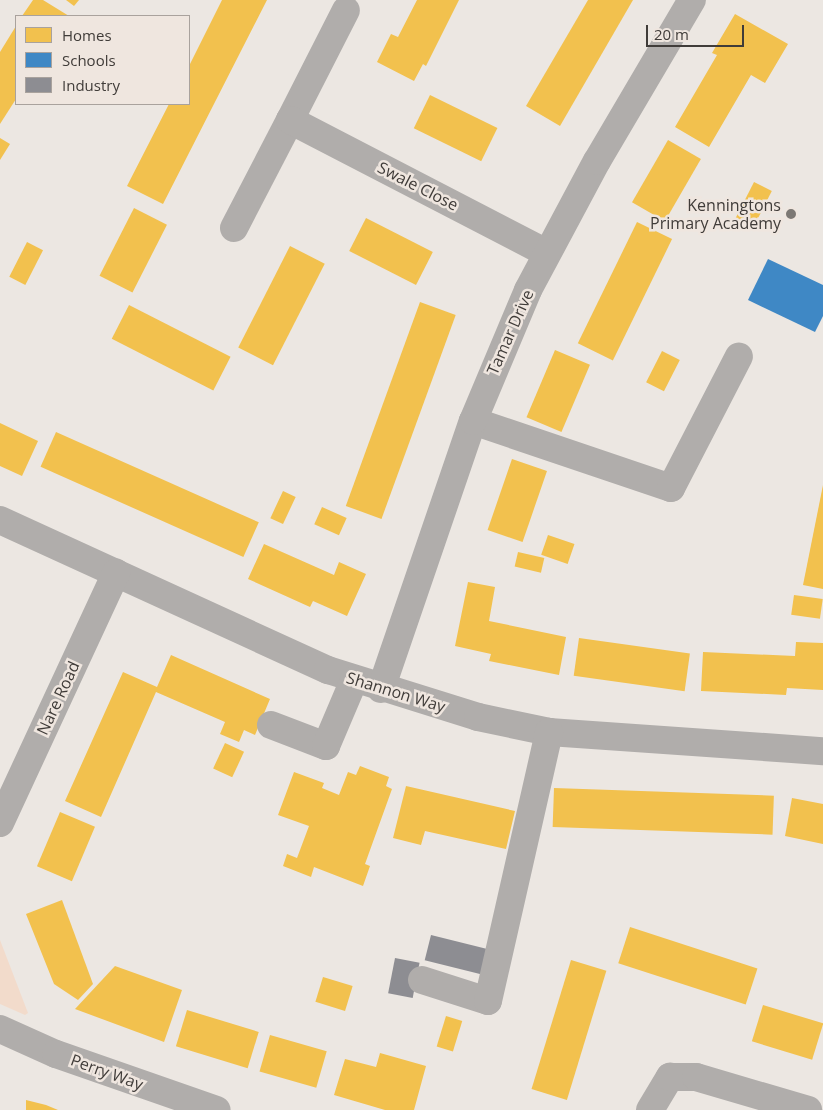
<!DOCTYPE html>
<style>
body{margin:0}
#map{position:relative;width:823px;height:1110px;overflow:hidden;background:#ece7e2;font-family:"Open Sans",sans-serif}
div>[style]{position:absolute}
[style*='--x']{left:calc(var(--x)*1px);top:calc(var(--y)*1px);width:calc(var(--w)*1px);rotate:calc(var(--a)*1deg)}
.green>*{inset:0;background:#f2dbcb}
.homes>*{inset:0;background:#f2c14e;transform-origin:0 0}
.schools>*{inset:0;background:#3f88c5}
.industry>*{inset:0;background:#8d8d92;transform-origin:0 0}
.minor>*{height:28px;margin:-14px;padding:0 14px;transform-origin:14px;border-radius:14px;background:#b0adab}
.dots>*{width:14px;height:14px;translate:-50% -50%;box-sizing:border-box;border:2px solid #efe6df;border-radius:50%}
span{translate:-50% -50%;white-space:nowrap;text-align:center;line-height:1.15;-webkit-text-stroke:5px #efe6df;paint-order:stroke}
.street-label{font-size:16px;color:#403c39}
.poi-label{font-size:16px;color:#403c39}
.right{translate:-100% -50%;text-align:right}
.legend{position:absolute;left:15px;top:15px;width:175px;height:90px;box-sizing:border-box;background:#efe6df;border:1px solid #a9a29d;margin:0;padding:6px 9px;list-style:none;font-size:15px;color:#403c39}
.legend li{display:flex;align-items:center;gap:10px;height:25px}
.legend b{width:25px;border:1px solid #a9a29d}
.scale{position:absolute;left:646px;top:25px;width:98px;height:22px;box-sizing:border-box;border:2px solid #403c39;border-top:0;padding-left:6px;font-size:15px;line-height:18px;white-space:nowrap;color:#403c39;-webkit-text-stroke:4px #efe6df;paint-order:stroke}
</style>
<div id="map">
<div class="green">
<i style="clip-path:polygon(0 940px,28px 1013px,25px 1015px,0 1004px)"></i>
</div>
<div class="homes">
<i style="clip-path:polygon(33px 0,43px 0,69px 16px,22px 16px)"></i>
<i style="clip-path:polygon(66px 0,79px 0,74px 6px)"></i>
<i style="clip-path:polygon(222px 0,267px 0,163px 204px,127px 186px,169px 104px,189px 104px,189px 66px)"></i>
<i style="clip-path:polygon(417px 0,459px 0,426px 66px,423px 64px,414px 81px,377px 62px,391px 34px,398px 37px)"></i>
<i style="clip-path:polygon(588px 0,633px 0,560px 126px,526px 106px)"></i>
<i style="clip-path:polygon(735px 14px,788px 44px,765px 83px,751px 75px,709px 147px,675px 127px,717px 55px,712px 53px)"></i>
<i style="clip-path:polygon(16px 26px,16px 99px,0 124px,0 52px)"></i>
<i style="left:430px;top:95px;width:75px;height:37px;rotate:26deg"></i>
<i style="clip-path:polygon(0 138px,10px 144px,0 160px)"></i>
<i style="left:668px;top:140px;width:38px;height:72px;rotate:30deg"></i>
<i style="left:754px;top:182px;width:20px;height:40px;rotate:27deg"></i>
<i style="left:134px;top:208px;width:37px;height:76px;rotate:27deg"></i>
<i style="left:366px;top:218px;width:75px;height:37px;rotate:27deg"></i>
<i style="left:637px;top:222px;width:39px;height:135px;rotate:26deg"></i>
<i style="left:27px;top:242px;width:18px;height:39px;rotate:27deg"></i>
<i style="left:290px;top:246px;width:39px;height:114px;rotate:27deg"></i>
<i style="left:420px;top:302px;width:38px;height:217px;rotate:20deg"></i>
<i style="left:129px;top:305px;width:114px;height:38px;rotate:27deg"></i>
<i style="left:555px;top:350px;width:38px;height:73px;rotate:23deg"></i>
<i style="left:662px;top:351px;width:20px;height:35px;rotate:27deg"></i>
<i style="clip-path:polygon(0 423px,38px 441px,22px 476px,0 466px)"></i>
<i style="left:56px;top:432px;width:222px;height:38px;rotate:24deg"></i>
<i style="left:512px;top:459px;width:37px;height:75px;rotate:19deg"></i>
<i style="clip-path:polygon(823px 485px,823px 589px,803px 585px)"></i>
<i style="left:283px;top:491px;width:14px;height:30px;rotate:25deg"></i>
<i style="left:322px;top:507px;width:27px;height:19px;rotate:24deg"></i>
<i style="left:548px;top:535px;width:28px;height:21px;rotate:19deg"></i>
<i style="clip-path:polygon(264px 544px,334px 575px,339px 562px,366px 574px,347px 616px,313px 601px,310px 607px,248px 579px)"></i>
<i style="left:518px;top:552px;width:27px;height:15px;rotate:13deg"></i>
<i style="clip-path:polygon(468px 582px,495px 587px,489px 621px,566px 637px,559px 675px,489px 661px,491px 654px,455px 646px)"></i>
<i style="left:794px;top:595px;width:29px;height:20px;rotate:8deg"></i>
<i style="left:579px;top:638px;width:112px;height:38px;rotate:8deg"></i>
<i style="clip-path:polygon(796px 642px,823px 643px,823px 690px,787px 688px,786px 695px,701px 691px,703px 652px,795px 656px)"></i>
<i style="clip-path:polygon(171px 655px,270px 699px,255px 735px,244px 730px,239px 742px,220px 734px,225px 722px,156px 692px,101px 817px,65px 801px,123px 672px,157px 687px)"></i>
<i style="left:225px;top:743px;width:21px;height:28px;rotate:25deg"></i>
<i style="clip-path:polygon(360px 766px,389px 777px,386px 786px,392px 789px,365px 864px,370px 866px,363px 886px,314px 867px,311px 877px,283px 866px,287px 854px,297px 858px,309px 826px,278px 815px,294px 772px,324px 783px,322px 788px,339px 795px,348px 772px,356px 775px)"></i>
<i style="clip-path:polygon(406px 786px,515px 811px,506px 849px,425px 831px,421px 845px,393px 838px)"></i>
<i style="left:554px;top:788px;width:220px;height:39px;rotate:2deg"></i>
<i style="clip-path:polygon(792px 798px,823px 804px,823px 844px,785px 836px)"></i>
<i style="left:60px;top:812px;width:38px;height:59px;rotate:23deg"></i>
<i style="clip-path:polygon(62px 900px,93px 984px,78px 1000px,54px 984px,26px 914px)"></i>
<i style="left:630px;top:927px;width:134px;height:38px;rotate:18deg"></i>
<i style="left:571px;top:960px;width:37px;height:135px;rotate:17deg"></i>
<i style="clip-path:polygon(115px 966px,182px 990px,164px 1042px,75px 1009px)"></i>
<i style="left:323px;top:977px;width:31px;height:26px;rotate:17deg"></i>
<i style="left:763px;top:1005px;width:63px;height:38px;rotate:17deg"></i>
<i style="left:187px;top:1010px;width:75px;height:38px;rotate:17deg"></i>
<i style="left:446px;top:1016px;width:17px;height:32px;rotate:17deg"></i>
<i style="left:270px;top:1035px;width:59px;height:38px;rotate:16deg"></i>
<i style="clip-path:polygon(380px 1053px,426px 1066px,414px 1110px,385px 1110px,334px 1095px,345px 1059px,376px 1067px)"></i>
<i style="clip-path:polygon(26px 1100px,46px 1105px,58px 1110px,26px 1110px)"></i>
</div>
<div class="schools">
<i style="clip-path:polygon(768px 259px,823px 285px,823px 316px,815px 332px,748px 300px)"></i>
</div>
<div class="industry">
<i style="left:431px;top:935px;width:59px;height:26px;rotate:14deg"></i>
<i style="left:395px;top:958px;width:25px;height:36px;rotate:11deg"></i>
</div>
<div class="minor">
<i style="--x:290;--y:120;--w:123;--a:-63"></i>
<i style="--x:234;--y:228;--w:122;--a:-62.6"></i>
<i style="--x:290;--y:120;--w:289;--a:27.4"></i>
<i style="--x:473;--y:421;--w:209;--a:18.7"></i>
<i style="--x:671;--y:488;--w:148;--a:-62.7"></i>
<i style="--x:0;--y:520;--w:361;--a:24.6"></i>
<i style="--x:328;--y:670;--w:157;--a:17.4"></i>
<i style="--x:478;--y:717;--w:73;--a:11.9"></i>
<i style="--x:549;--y:732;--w:275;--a:4"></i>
<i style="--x:381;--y:689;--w:283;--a:-71.1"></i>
<i style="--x:473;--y:421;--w:142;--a:-67.2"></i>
<i style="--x:528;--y:290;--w:146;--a:-61.9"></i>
<i style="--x:597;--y:161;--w:187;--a:-59.5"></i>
<i style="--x:271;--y:725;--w:59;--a:20.9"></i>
<i style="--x:326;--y:746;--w:72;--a:-67"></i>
<i style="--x:0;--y:823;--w:276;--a:-65.1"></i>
<i style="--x:422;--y:980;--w:69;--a:17.7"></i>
<i style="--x:488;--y:1001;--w:276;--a:-77.2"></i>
<i style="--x:0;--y:1029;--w:61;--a:24.1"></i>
<i style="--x:56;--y:1054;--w:170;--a:19.2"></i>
<i style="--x:650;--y:1110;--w:39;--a:-59"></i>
<i style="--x:670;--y:1077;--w:26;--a:0"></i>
<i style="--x:696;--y:1077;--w:117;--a:16.4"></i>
</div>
<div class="dots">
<i style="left:791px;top:214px;background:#7c7874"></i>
</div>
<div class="street-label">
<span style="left:418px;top:186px;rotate:27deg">Swale Close</span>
<span style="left:510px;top:332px;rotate:-66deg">Tamar Drive</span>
<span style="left:396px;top:692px;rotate:17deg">Shannon Way</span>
<span style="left:58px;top:698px;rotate:-65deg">Nare Road</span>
<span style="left:107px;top:1072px;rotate:20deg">Perry Way</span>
</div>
<div class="poi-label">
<span class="right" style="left:781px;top:214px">Kenningtons<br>Primary Academy</span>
</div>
<ul class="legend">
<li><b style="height:14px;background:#f2c14e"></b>Homes</li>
<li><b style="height:14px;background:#3f88c5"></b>Schools</li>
<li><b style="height:14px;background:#8d8d92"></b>Industry</li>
</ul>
<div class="scale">20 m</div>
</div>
